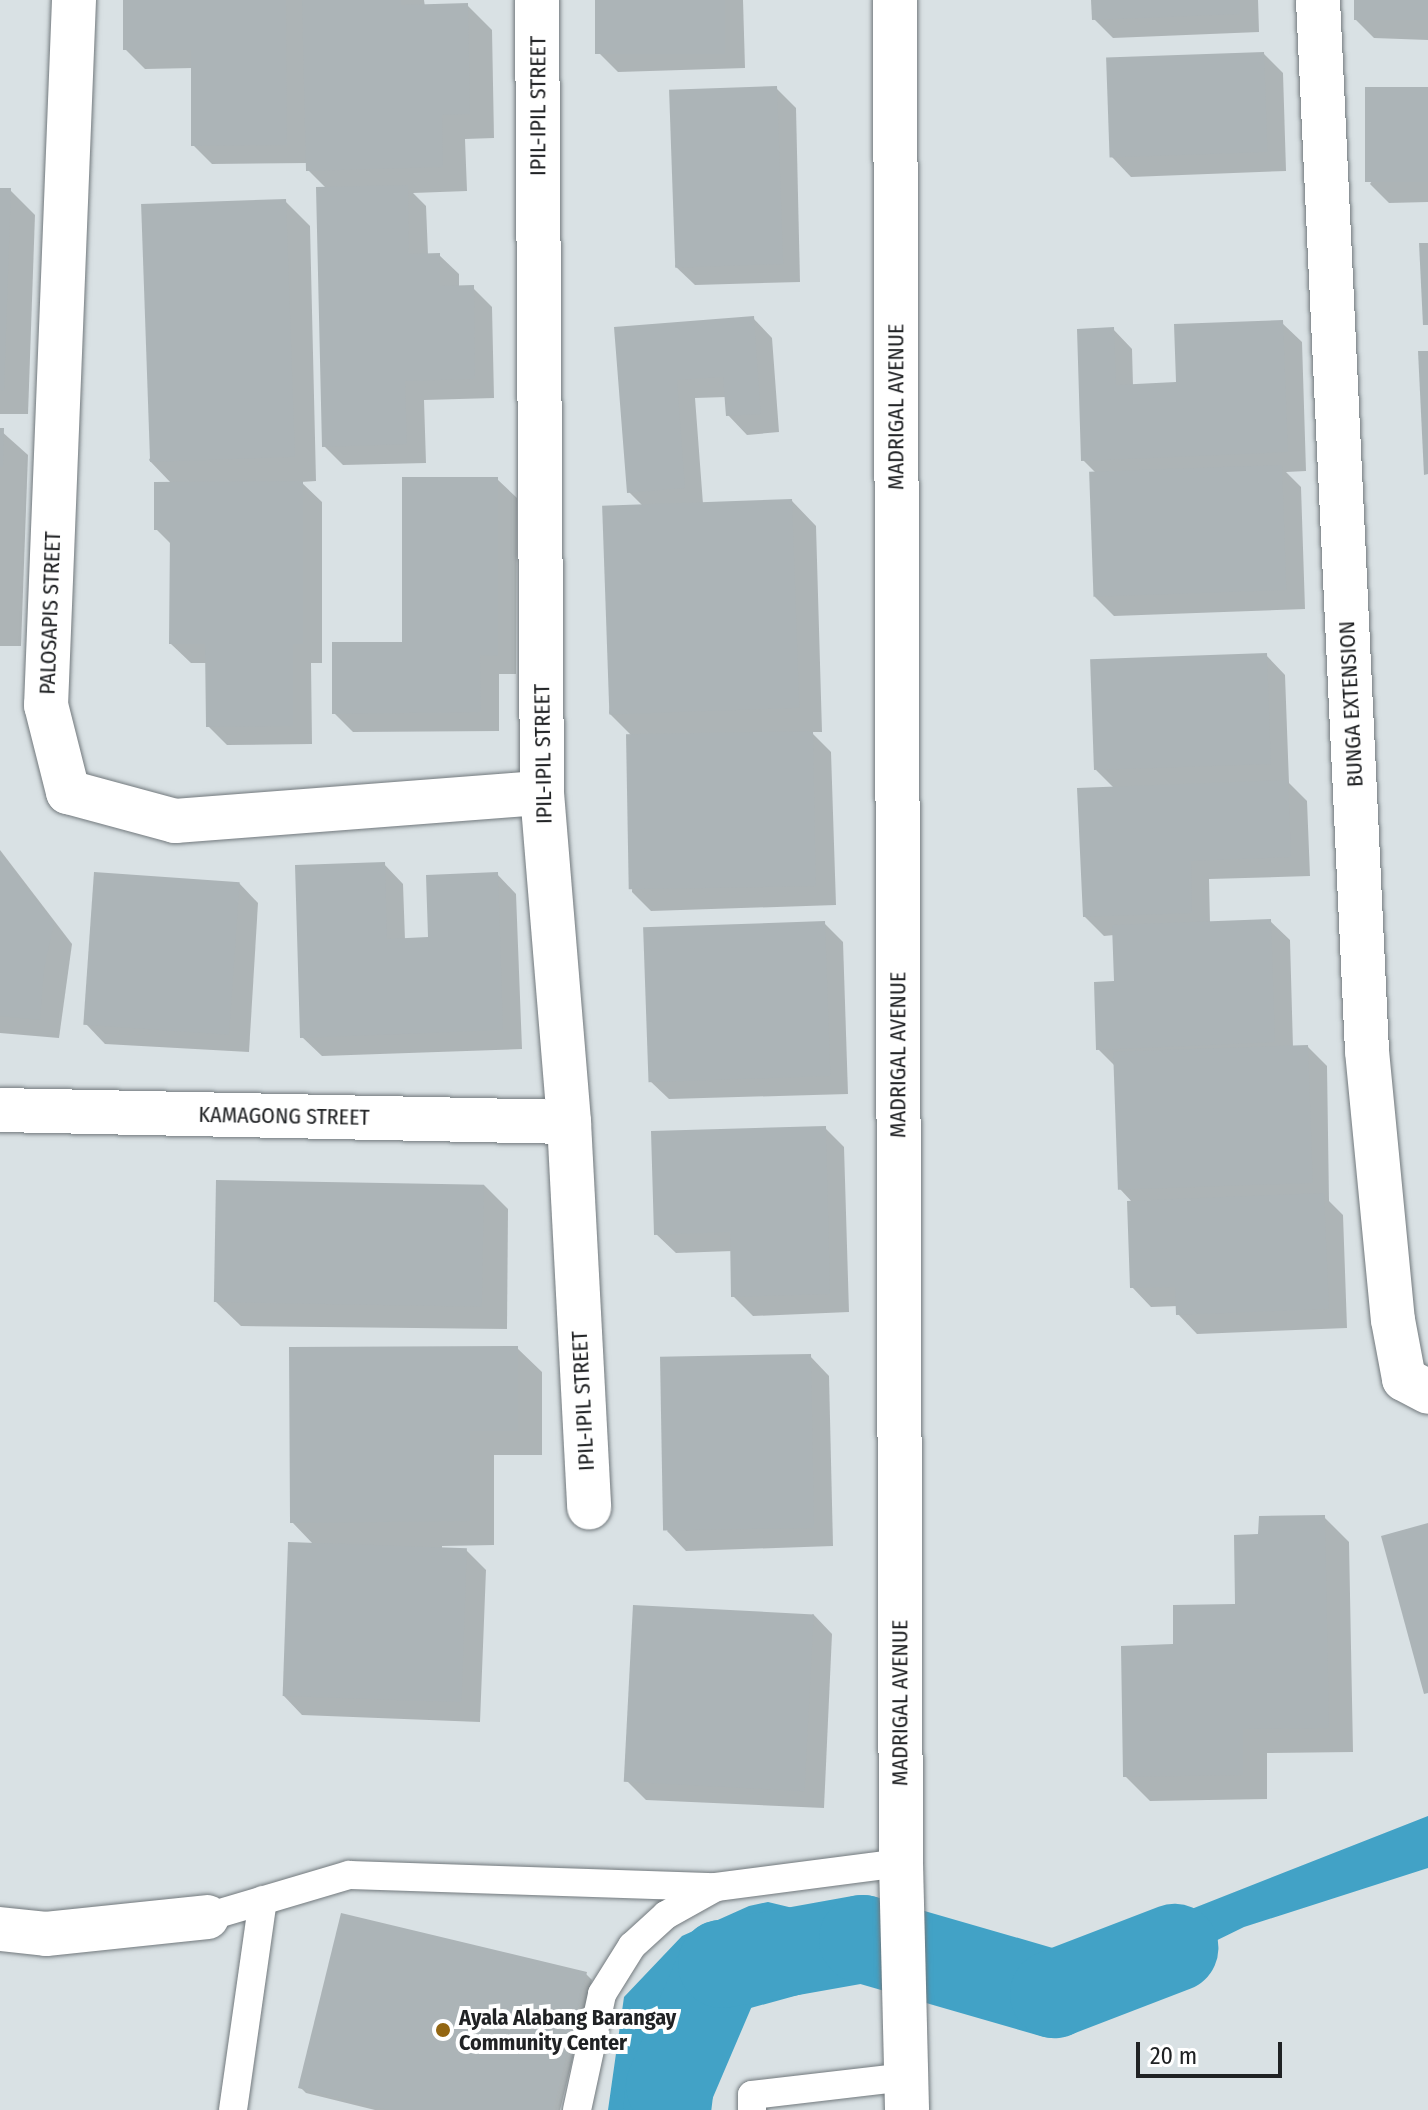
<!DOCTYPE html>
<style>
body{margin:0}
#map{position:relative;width:1428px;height:2110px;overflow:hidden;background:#d9e1e4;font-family:"Fira Sans Condensed",sans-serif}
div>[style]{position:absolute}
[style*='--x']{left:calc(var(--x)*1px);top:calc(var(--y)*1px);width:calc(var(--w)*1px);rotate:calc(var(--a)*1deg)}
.water>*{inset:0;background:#42a2c6}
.shadow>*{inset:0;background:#0003}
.river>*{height:88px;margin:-44px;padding:0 44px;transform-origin:44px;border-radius:44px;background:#42a2c6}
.building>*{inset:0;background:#acb4b7;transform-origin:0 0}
.roads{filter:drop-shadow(0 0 2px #72797d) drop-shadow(0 0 2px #72797d)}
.service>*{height:28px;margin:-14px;padding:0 14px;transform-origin:14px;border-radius:14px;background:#fff}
.minor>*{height:44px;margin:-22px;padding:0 22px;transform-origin:22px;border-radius:22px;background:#fff}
.tertiary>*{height:44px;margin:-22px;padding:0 22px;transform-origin:22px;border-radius:22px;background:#fff}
.dots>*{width:22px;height:22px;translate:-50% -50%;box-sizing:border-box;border:4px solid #fff;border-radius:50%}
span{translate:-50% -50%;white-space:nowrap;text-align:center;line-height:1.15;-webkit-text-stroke:8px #fff;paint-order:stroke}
.street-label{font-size:22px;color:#202224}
.poi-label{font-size:22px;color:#202224;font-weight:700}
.left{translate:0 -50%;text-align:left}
.scale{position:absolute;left:1136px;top:2042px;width:146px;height:36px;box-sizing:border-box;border:4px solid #202224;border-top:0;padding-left:10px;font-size:24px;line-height:28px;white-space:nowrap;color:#202224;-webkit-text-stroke:6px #fff;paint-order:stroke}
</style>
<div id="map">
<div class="water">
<i style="clip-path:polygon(1428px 1816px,1428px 1868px,1244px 1927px,1105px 1995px,935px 1983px,951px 1936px,1034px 1956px,1194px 1908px)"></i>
<i style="clip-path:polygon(768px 1902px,822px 1915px,820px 1989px,747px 2009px,719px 2037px,705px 2110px,608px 2110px,624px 1997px,682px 1936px,749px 1906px)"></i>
</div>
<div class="shadow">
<i style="clip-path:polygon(125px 0,424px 0,425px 7px,467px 5px,492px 30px,494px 138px,465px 139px,467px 191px,413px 193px,426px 206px,428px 255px,439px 255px,459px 274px,459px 288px,473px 288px,492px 307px,494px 398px,424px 400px,426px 463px,343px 465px,324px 446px,327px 189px,308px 170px,308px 163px,212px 164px,193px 145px,193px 68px,145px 69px,125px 49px)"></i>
<i style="clip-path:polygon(597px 0,743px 0,745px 68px,618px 72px,599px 53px)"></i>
<i style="clip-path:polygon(1093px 0,1258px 0,1259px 32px,1113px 38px,1094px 19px)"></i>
<i style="clip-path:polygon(1356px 0,1428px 0,1428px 40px,1374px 38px,1355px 19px)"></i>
<i style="clip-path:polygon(1264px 54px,1283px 73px,1286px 171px,1131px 177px,1112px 157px)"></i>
<i style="clip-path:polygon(776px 88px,796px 108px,800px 282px,695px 285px,675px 266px)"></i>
<i style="clip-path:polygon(1428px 89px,1428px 202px,1389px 203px,1370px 184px)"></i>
<i style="clip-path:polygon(0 190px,10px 190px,35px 215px,28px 414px,0 414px)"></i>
<i style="clip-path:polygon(285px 201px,310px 226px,316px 481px,301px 482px,322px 502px,322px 663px,311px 663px,312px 744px,227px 745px,208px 726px,208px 663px,191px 663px,171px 644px,172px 545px,156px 529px,172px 484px,149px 460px)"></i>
<i style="clip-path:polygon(753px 318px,772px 338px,779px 432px,747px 435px,728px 415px,726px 397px,695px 398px,703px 504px,792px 501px,816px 526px,822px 732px,811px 732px,831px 752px,836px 905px,651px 911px,632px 892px,635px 739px,609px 713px,643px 506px,629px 492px,616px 329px)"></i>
<i style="clip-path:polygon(1282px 323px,1302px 342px,1306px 471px,1286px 472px,1301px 487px,1305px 609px,1114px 616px,1095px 597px,1098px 475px,1083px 460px,1113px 329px,1132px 349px,1133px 386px,1178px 384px)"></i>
<i style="clip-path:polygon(0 430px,28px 455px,21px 646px,0 646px)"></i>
<i style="clip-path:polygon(497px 479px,517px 498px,516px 674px,499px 674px,499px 731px,353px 732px,334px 713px,404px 644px)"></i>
<i style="clip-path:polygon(1266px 655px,1285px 675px,1289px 783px,1307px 801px,1310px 876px,1209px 879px,1210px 923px,1270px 921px,1290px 940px,1293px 1048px,1308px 1047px,1327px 1066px,1329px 1201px,1343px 1215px,1347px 1328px,1197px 1334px,1178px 1314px,1178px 1306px,1151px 1307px,1132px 1287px,1133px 1203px,1120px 1189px,1115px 1066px,1098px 1049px,1116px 983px,1114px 935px,1104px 936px,1084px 916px,1115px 789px,1096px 770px)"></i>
<i style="clip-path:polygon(0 850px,72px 944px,59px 1038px,0 1033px)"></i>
<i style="clip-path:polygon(384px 864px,403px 884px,405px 940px,430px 939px,497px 874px,516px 894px,522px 1049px,322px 1056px,302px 1037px)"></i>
<i style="clip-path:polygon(239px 883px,258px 903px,249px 1052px,105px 1044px,86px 1024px)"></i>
<i style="clip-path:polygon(824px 923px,843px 942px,848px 1094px,669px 1099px,649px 1080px)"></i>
<i style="clip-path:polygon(825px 1128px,844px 1147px,849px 1312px,753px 1316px,733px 1296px,733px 1251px,676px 1253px,656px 1234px)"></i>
<i style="clip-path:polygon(484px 1185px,508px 1209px,507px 1329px,241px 1326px,216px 1302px)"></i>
<i style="clip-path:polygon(517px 1348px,542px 1372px,542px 1455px,494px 1455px,494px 1545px,442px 1546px,442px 1549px,466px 1550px,486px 1570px,480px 1722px,302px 1715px,283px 1695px,314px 1545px,292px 1522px)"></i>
<i style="clip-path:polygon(810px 1356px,829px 1376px,833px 1546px,686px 1551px,667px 1531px)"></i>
<i style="clip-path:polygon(1324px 1517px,1349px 1542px,1353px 1752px,1267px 1753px,1267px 1799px,1150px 1801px,1125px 1776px,1175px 1646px,1237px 1606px,1260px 1536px)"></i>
<i style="clip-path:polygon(813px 1614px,832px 1634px,824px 1808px,646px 1800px,627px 1781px)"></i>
<i style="clip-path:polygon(586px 1974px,592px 1980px,560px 2110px,375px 2110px,306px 2093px,300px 2087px)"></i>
</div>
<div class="river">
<i style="--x:667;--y:2110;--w:24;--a:-83"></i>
<i style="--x:670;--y:2086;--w:133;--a:-66.9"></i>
<i style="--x:722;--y:1964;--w:143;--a:-10.1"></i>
<i style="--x:863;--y:1939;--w:199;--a:16.1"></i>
<i style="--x:1054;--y:1994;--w:129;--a:-21"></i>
</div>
<div class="building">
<i style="clip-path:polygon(123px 0,286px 0,287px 145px,191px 146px,191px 50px,123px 50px)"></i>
<i style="clip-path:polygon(302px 0,401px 0,401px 5px,468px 3px,470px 114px,442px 115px,443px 167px,306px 171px)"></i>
<i style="left:595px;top:0;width:130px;height:54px"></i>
<i style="clip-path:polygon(1091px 0,1240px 0,1240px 14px,1092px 20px)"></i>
<i style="left:1354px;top:0;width:74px;height:20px"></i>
<i style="left:1264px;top:52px;width:100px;height:158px;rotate:88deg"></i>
<i style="left:777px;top:86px;width:178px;height:108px;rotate:88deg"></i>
<i style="left:1428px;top:87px;width:95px;height:63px;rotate:90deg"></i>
<i style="clip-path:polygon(408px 185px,409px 254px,440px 253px,440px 286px,474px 285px,475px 379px,405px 381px,407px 444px,322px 447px,316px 187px)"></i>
<i style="clip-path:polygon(0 188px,11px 188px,4px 391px,0 390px)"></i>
<i style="left:286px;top:199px;width:258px;height:145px;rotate:88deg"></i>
<i style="clip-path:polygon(1419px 243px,1428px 243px,1428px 325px,1423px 325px)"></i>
<i style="clip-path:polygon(754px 316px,761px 414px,726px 416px,723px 377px,677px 380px,685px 488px,627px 493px,614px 327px)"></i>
<i style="clip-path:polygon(1283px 320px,1288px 452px,1081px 461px,1077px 329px,1114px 327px,1116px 385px,1176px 382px,1174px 324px)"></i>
<i style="clip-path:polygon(1418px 351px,1428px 351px,1428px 474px,1424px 475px)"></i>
<i style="clip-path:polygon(0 428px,4px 428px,3px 467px,0 467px)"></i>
<i style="left:1282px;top:465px;width:125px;height:193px;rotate:88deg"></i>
<i style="clip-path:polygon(402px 477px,498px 477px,498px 656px,480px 655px,481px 712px,332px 714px,332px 642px,402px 642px)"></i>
<i style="clip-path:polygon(303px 481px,303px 644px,293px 644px,293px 726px,206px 727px,205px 644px,169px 644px,170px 530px,154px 530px,154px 482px)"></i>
<i style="left:792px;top:499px;width:209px;height:190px;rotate:88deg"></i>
<i style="left:1267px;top:653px;width:111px;height:177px;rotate:88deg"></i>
<i style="left:813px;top:731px;width:155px;height:187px;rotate:89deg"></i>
<i style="clip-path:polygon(1288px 780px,1291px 857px,1191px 861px,1192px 913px,1083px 917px,1077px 788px)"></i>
<i style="clip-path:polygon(0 853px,54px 923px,44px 969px,40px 1020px,0 1016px)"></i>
<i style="clip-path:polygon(385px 862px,387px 939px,428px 937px,426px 875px,498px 872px,503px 1030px,300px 1038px,295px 865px)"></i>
<i style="left:94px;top:872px;width:146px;height:153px;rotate:4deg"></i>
<i style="clip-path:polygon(1271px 919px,1275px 1042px,1096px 1050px,1094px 982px,1114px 981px,1112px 925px)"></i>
<i style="left:825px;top:921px;width:155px;height:182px;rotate:88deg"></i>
<i style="left:1308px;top:1045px;width:138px;height:195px;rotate:88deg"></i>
<i style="clip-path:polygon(826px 1126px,830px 1294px,731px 1297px,730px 1232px,654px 1235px,651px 1131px)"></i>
<i style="left:216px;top:1180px;width:268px;height:122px;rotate:1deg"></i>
<i style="clip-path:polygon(1324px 1193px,1329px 1309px,1176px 1315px,1175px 1287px,1130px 1288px,1127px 1201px)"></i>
<i style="clip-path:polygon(518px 1346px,518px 1431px,470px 1431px,470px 1521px,290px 1523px,289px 1347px)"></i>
<i style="left:811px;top:1354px;width:174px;height:151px;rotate:89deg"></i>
<i style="clip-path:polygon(1325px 1515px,1329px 1728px,1243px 1729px,1243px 1775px,1123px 1777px,1121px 1646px,1173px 1644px,1173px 1605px,1235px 1604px,1234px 1535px,1258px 1534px,1259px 1516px)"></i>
<i style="clip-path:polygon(1428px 1523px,1428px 1693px,1424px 1694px,1381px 1536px)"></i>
<i style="left:288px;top:1542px;width:179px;height:154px;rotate:2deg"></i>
<i style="left:633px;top:1605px;width:181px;height:177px;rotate:3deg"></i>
<i style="clip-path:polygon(341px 1913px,587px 1972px,553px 2110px,388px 2110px,298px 2088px)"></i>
</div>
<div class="roads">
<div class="service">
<i style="--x:207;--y:1917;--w:148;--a:-16.5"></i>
<i style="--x:349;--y:1875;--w:367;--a:1.9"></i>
<i style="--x:233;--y:2110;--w:212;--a:-81.9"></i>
<i style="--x:577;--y:2110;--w:119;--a:-77.8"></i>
<i style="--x:602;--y:1994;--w:57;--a:-58"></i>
<i style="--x:632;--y:1946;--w:46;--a:-42.4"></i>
<i style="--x:666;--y:1915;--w:57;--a:-29.2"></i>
<i style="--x:716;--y:1887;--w:187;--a:-7.4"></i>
<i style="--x:752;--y:2110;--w:15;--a:-90"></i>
<i style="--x:752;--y:2095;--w:154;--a:-6.7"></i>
</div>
<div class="minor">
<i style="--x:74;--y:0;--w:706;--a:92.27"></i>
<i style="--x:46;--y:705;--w:90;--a:75.8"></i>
<i style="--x:68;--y:792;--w:111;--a:15.2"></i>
<i style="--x:175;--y:821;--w:368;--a:-4.4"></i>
<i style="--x:537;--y:0;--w:793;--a:89.64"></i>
<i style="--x:542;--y:793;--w:330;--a:85.3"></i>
<i style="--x:569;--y:1122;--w:386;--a:87"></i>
<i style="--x:1318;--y:0;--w:1052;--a:87.33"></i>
<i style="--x:1367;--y:1051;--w:270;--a:84.5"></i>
<i style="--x:1393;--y:1320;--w:60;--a:79.4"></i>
<i style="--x:1404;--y:1379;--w:27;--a:28"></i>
<i style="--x:0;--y:1110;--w:569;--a:1.21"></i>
<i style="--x:0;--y:1929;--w:46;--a:6.2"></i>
<i style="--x:46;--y:1934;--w:162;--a:-6"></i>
</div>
<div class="tertiary">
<i style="--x:895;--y:0;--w:1863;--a:89.82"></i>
<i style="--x:901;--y:1863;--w:247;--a:88.6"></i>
</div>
</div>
<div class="dots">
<i style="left:443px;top:2030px;background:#936612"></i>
</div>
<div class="street-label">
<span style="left:538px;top:106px;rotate:-90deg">IPIL-IPIL STREET</span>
<span style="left:896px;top:407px;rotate:-90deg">MADRIGAL AVENUE</span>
<span style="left:50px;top:613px;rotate:-88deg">PALOSAPIS STREET</span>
<span style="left:1351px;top:704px;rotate:-93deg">BUNGA EXTENSION</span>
<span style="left:543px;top:754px;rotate:-91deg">IPIL-IPIL STREET</span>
<span style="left:898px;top:1055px;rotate:-90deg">MADRIGAL AVENUE</span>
<span style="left:284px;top:1116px;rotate:1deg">KAMAGONG STREET</span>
<span style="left:583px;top:1401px;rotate:-93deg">IPIL-IPIL STREET</span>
<span style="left:900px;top:1703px;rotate:-90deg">MADRIGAL AVENUE</span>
</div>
<div class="poi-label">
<span class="left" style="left:459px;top:2030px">Ayala Alabang Barangay<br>Community Center</span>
</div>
<div class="scale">20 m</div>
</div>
